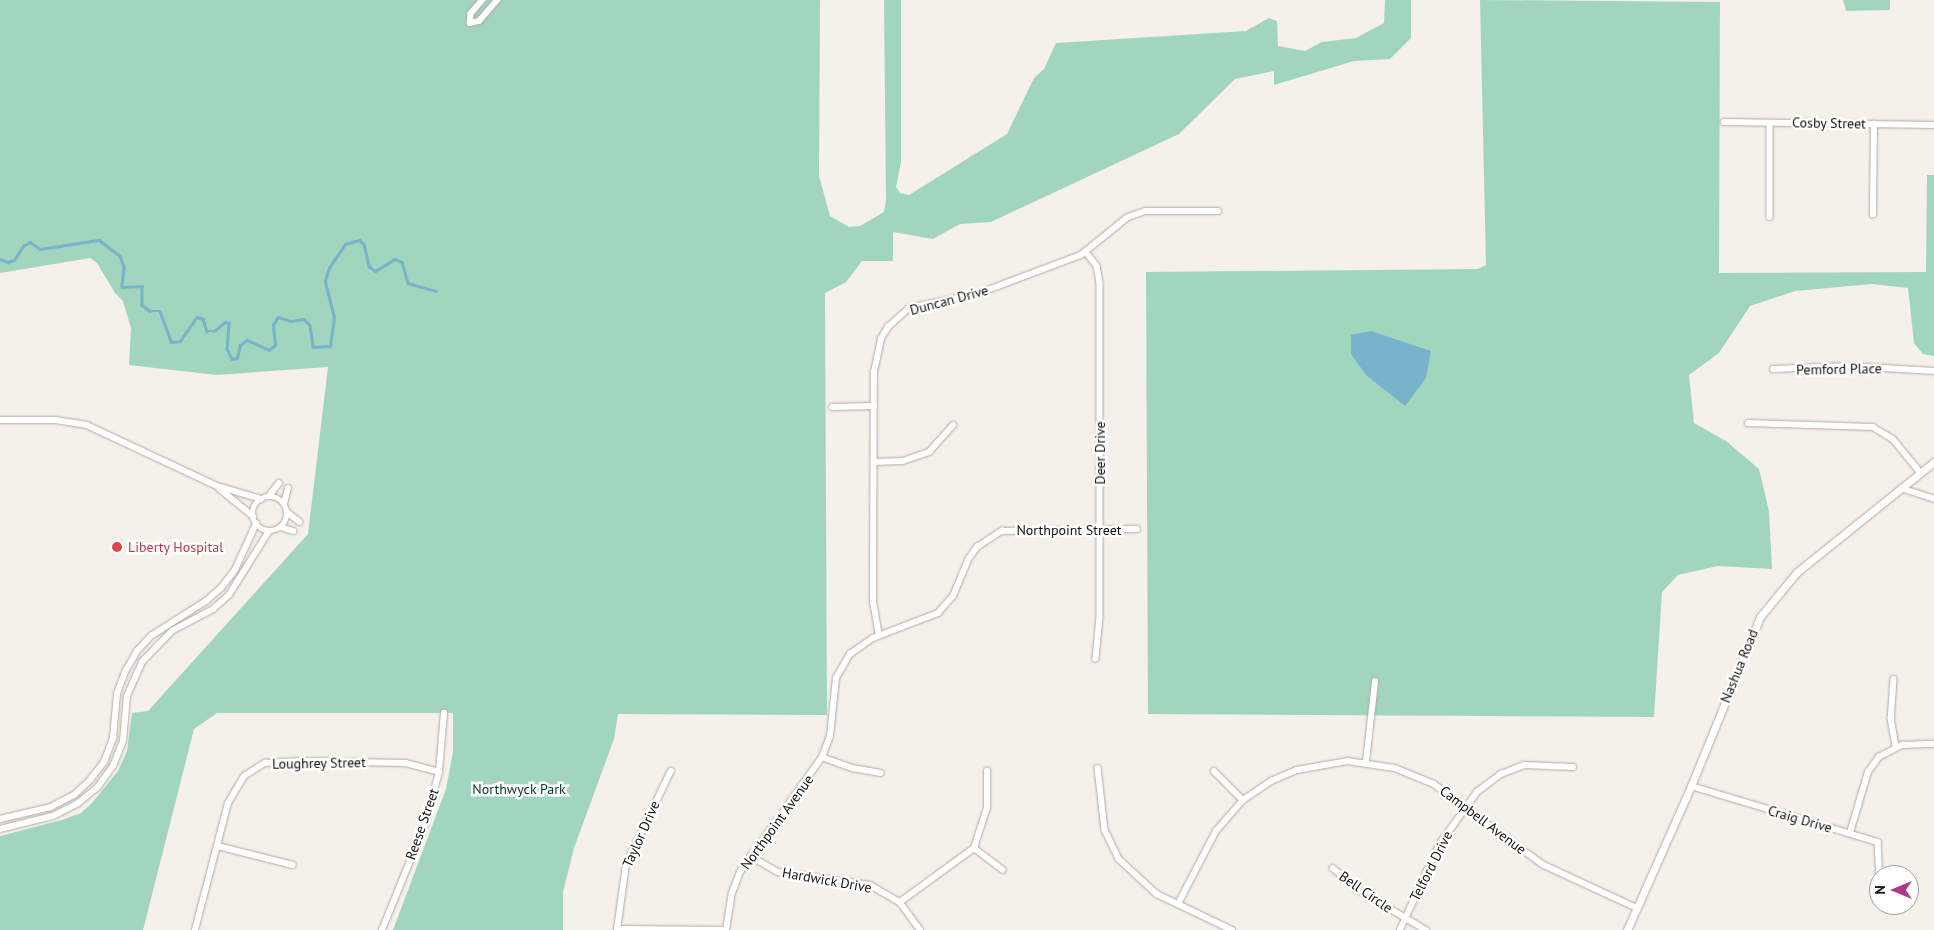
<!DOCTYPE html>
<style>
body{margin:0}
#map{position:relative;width:1934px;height:930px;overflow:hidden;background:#f5f0e9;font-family:"PT Sans",sans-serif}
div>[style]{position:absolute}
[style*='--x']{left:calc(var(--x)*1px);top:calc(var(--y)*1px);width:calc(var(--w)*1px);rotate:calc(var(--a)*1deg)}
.green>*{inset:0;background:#a2d5be}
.water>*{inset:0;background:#77b3ca}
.stream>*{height:2.5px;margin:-1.25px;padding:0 1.25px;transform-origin:1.25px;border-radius:1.25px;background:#77b3ca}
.roads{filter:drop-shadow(0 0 1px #afaaa4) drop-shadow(0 0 1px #afaaa4)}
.minor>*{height:5.5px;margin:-2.75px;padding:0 2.75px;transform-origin:2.75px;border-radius:2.75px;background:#fff}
.minor>.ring{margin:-2.75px;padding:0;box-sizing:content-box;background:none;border:5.5px solid #fff;border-radius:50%}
.tertiary>*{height:7px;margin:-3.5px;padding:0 3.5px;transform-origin:3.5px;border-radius:3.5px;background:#fff}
.dots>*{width:14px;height:14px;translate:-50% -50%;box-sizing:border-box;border:2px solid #fff;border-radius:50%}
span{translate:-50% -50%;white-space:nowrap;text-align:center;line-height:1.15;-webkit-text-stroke:5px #fff;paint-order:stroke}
.street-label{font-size:14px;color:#11100e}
.health-label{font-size:14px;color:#be3a42}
.left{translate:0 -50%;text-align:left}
.park-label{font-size:14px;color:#033625}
.north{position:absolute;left:1869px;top:865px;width:50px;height:50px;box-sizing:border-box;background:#fff;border:1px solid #a09f9f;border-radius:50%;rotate:270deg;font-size:14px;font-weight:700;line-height:20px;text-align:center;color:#11100e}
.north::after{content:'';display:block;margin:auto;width:18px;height:22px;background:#b43787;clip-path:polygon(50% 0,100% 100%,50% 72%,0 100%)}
</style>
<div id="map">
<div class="green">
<i style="clip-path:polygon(0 0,820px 0,819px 176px,830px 216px,849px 227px,860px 226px,884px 212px,886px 200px,884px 0,901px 0,901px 162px,896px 187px,900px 193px,909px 195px,1007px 134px,1034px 78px,1044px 69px,1056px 43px,1246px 31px,1269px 18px,1277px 21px,1278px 46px,1305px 51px,1322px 42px,1356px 38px,1384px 23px,1385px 0,1411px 0,1411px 38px,1390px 59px,1354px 61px,1274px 85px,1274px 71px,1235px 79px,1179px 134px,991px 222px,960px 224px,933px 239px,893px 232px,893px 261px,862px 261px,846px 282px,825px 293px,827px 715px,618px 714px,614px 739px,574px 848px,563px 892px,563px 930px,393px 930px,446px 789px,453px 752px,453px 713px,217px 713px,194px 729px,143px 930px,0 930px,0 836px,62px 820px,81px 813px,92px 803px,118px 771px,127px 751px,132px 713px,148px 711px,308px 534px,328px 367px,217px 375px,129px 365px,131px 328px,123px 301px,115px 293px,97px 263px,90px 258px,0 273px)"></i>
<i style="clip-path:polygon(1480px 0,1720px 2px,1719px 273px,1926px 272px,1927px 175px,1934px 175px,1934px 356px,1923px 354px,1914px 343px,1908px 288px,1872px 284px,1795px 291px,1750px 306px,1719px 353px,1689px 375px,1694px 423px,1726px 441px,1759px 469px,1769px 511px,1772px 569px,1718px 566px,1678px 575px,1662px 592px,1654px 717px,1148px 714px,1146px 272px,1478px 269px,1486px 265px)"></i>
<i style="clip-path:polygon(1843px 0,1890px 0,1890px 10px,1846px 11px)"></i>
</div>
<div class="water">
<i style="clip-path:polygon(1371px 331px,1431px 351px,1426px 378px,1405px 406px,1366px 375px,1351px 354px,1351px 335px)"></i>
</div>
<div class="stream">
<i style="--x:0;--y:259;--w:9;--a:21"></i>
<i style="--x:8;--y:262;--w:6;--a:-18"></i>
<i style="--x:14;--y:260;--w:17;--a:-57"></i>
<i style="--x:23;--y:246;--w:8;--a:-30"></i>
<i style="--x:30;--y:242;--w:12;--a:35"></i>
<i style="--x:40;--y:249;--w:60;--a:-8.7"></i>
<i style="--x:99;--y:240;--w:26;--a:37"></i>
<i style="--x:120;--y:256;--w:12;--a:70"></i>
<i style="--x:124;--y:267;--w:20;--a:96"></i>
<i style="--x:122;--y:287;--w:20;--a:-3"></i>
<i style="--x:142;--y:286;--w:19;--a:90"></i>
<i style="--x:142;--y:305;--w:10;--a:37"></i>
<i style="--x:150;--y:311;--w:10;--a:0"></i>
<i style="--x:160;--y:311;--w:33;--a:70"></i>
<i style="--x:171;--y:342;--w:9;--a:-6"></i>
<i style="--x:180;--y:341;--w:29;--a:-55"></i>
<i style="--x:197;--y:317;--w:6;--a:18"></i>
<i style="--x:203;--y:319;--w:13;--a:72"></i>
<i style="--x:207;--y:331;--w:7;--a:0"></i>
<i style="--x:214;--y:331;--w:14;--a:-39"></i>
<i style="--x:225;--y:322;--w:4;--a:14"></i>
<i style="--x:229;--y:323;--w:26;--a:94"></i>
<i style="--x:227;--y:349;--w:11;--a:63"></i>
<i style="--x:232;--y:359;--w:5;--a:-11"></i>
<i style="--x:237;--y:358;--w:13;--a:-77"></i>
<i style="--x:240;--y:345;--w:9;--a:-36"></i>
<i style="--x:247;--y:340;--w:24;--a:24"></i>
<i style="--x:269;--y:350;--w:8;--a:-40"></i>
<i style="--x:275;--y:345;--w:20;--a:-96"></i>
<i style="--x:273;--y:325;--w:9;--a:-58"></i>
<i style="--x:278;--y:317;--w:13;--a:18"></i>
<i style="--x:290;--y:321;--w:14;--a:-8"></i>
<i style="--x:304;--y:319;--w:8;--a:45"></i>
<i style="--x:310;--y:325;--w:22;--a:82"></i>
<i style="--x:313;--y:347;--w:17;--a:-3"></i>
<i style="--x:330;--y:346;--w:28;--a:-82"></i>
<i style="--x:334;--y:318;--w:38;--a:-104"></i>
<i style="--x:325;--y:281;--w:14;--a:-73"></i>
<i style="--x:329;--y:268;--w:29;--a:-56"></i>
<i style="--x:345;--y:244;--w:15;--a:-16"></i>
<i style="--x:359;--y:240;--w:6;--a:39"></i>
<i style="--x:364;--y:244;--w:23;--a:77"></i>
<i style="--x:369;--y:266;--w:8;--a:40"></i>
<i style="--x:375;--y:271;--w:23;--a:-31"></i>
<i style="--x:395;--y:259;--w:8;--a:23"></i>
<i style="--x:402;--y:262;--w:22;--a:74"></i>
<i style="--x:408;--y:283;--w:29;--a:16"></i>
</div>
<div class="roads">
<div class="minor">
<i style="--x:483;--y:0;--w:18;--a:131"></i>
<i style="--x:471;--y:14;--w:9;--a:96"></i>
<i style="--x:470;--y:23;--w:9;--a:-13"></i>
<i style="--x:479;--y:21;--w:28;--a:-49"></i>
<i style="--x:1724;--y:122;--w:210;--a:0.8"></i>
<i style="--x:1770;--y:123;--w:94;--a:90"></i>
<i style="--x:1873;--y:215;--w:91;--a:-89.4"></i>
<i style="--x:1086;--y:252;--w:18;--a:52"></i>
<i style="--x:1097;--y:266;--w:17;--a:80"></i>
<i style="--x:1100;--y:283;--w:335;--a:90"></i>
<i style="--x:1100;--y:618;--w:41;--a:95.6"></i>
<i style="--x:1773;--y:369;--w:77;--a:-2.2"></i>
<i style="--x:1850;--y:366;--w:84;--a:3.4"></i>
<i style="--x:832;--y:407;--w:42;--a:-1.4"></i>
<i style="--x:0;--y:420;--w:56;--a:0"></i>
<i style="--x:56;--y:420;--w:31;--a:9"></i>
<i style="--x:87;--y:425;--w:144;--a:25.1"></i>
<i style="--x:217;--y:486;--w:46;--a:16.5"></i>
<i style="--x:1748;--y:423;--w:125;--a:1.8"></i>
<i style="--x:1873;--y:427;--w:23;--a:31"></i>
<i style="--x:1893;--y:439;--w:44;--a:50.5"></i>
<i style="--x:874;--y:462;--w:29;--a:-2"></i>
<i style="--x:903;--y:461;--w:28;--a:-19"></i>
<i style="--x:929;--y:452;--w:36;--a:-48"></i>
<i style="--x:1901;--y:488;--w:35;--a:18"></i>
<i style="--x:220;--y:489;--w:43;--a:39.3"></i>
<i style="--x:269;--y:496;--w:16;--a:-52"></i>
<i class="ring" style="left:253px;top:497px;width:28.5px;height:28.5px"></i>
<i style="--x:284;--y:504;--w:16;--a:-76"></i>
<i style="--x:287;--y:512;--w:16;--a:38"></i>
<i style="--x:281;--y:527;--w:13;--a:18"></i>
<i style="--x:879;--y:636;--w:34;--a:-100"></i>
<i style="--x:873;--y:603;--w:231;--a:-89.8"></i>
<i style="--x:874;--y:372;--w:34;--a:-78"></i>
<i style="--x:881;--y:339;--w:14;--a:-60"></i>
<i style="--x:888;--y:327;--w:28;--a:-42"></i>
<i style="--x:909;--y:308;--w:69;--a:-11.6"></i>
<i style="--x:977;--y:294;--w:111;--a:-20.6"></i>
<i style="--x:1081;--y:255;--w:60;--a:-39"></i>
<i style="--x:1128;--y:217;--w:18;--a:-19"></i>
<i style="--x:1145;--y:211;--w:73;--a:0"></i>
<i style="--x:1894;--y:679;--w:39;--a:94"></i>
<i style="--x:1891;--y:718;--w:28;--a:80"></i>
<i style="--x:822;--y:757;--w:33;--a:20"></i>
<i style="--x:853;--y:768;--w:28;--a:10"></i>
<i style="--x:1366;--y:762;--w:81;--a:-83.6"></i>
<i style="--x:1098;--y:768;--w:62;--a:83.6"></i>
<i style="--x:1105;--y:830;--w:32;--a:64"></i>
<i style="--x:1119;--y:859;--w:52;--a:42.6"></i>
<i style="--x:1157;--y:894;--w:83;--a:25.6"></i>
<i style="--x:1214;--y:771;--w:41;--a:45"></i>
<i style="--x:1691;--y:786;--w:195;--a:16.7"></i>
<i style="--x:1878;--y:842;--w:33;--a:87"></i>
<i style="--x:0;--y:819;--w:52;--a:-13.2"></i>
<i style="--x:51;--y:807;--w:26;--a:-28"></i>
<i style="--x:74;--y:795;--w:22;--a:-43"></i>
<i style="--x:90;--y:780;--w:23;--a:-52"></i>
<i style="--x:104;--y:762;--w:26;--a:-69"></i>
<i style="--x:113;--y:738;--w:44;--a:-84.8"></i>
<i style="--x:117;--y:694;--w:23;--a:-70"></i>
<i style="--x:125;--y:672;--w:24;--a:-60"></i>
<i style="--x:137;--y:651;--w:21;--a:-47"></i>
<i style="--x:151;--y:636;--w:65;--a:-32.5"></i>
<i style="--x:206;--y:601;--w:20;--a:-41"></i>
<i style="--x:221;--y:588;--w:23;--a:-52"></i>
<i style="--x:235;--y:570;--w:51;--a:-65.5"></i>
<i style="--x:0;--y:829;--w:55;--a:-13.8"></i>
<i style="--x:53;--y:816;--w:27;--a:-27"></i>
<i style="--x:77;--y:804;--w:26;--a:-39"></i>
<i style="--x:97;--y:788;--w:27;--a:-54"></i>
<i style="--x:113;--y:766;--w:27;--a:-68"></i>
<i style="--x:123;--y:741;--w:45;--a:-84.9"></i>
<i style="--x:127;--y:696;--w:37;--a:-66"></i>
<i style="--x:142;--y:662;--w:43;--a:-45.9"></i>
<i style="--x:172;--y:631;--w:47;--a:-28.2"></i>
<i style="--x:213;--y:609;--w:21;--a:-41"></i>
<i style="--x:229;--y:595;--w:75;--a:-58"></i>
<i style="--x:1850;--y:833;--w:64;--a:-73.6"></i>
<i style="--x:1868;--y:772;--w:19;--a:-54"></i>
<i style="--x:1879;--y:757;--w:26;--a:-28"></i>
<i style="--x:1902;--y:745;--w:32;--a:-2"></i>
<i style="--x:218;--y:846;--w:77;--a:14.2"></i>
<i style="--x:974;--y:848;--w:36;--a:37"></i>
<i style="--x:750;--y:856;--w:32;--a:30"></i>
<i style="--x:778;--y:872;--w:93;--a:8"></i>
<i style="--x:870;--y:885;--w:34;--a:30"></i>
<i style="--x:900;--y:902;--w:34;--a:54"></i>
<i style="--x:1333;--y:868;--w:32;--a:41"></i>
<i style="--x:1357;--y:889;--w:80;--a:30.7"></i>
<i style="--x:1876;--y:901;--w:20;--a:-81"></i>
<i style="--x:900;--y:902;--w:92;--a:-36.1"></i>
<i style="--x:974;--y:848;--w:42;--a:-72"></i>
<i style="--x:987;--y:808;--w:37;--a:-90"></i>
<i style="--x:1178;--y:904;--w:82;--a:-62.5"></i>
<i style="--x:1216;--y:831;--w:41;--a:-48.9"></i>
<i style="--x:1243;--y:800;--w:34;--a:-34"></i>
<i style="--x:1271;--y:781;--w:28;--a:-23"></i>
<i style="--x:1297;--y:770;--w:52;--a:-10"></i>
<i style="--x:1348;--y:761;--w:48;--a:8.5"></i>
<i style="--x:1395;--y:768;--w:42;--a:22.3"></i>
<i style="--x:1434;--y:784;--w:134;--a:36.5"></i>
<i style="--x:1542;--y:864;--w:105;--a:24.9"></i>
<i style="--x:617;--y:929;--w:109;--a:0.5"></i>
<i style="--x:195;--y:930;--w:131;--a:-75.4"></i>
<i style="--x:228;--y:803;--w:31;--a:-59"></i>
<i style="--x:244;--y:776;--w:25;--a:-32"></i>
<i style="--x:265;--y:763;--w:33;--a:-3"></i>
<i style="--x:298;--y:761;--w:108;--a:1.1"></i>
<i style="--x:406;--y:763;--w:34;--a:15"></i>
<i style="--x:382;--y:930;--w:114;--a:-67.9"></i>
<i style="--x:425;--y:824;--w:54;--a:-74.9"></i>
<i style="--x:439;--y:772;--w:59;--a:-85.2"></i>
<i style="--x:617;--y:930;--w:67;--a:-82.2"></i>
<i style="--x:626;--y:864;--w:103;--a:-64.2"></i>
<i style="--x:726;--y:930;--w:37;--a:-81"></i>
<i style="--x:732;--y:893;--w:22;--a:-69"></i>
<i style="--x:740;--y:872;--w:141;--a:-54.5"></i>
<i style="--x:822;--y:757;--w:22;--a:-69"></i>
<i style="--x:830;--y:736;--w:58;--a:-84.1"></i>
<i style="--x:836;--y:678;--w:28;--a:-60"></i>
<i style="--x:850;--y:654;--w:28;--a:-35"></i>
<i style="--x:873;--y:638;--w:70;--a:-21"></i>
<i style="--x:938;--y:613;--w:23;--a:-49"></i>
<i style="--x:953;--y:596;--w:41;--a:-67.2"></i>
<i style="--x:969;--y:558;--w:14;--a:-54"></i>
<i style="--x:977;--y:547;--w:30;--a:-33"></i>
<i style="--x:1002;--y:531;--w:135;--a:-0.8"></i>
<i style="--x:1400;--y:930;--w:94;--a:-65.4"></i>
<i style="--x:1439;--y:845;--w:65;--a:-54.4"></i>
<i style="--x:1477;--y:792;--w:30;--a:-37"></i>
<i style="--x:1501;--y:774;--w:25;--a:-21"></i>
<i style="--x:1524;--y:765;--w:49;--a:2.3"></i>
</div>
<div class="tertiary">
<i style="--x:1627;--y:930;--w:158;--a:-66"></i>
<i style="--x:1691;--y:786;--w:183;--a:-67.8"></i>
<i style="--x:1760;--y:617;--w:58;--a:-50.6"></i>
<i style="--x:1797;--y:572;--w:176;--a:-38.8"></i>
</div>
</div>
<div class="dots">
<i style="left:117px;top:547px;background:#e0444e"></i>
</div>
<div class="street-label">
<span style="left:1829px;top:123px;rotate:1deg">Cosby Street</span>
<span style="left:949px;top:300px;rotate:-15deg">Duncan Drive</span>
<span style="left:1839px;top:369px;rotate:-1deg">Pemford Place</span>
<span style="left:1100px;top:453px;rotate:-90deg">Deer Drive</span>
<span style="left:1069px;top:530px">Northpoint Street</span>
<span style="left:1739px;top:666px;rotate:-68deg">Nashua Road</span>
<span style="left:319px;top:763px;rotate:-1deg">Loughrey Street</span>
<span style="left:1800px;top:819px;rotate:16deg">Craig Drive</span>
<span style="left:1483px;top:820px;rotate:37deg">Campbell Avenue</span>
<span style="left:777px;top:822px;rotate:-54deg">Northpoint Avenue</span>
<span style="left:422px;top:824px;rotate:-71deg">Reese Street</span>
<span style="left:641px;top:834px;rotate:-66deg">Taylor Drive</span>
<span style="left:1431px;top:866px;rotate:-63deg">Telford Drive</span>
<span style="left:827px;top:880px;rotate:10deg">Hardwick Drive</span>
<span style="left:1366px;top:892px;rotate:35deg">Bell Circle</span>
</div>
<div class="health-label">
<span class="left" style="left:128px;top:547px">Liberty Hospital</span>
</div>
<div class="park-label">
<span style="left:519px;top:789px">Northwyck Park</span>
</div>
<div class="north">N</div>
</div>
